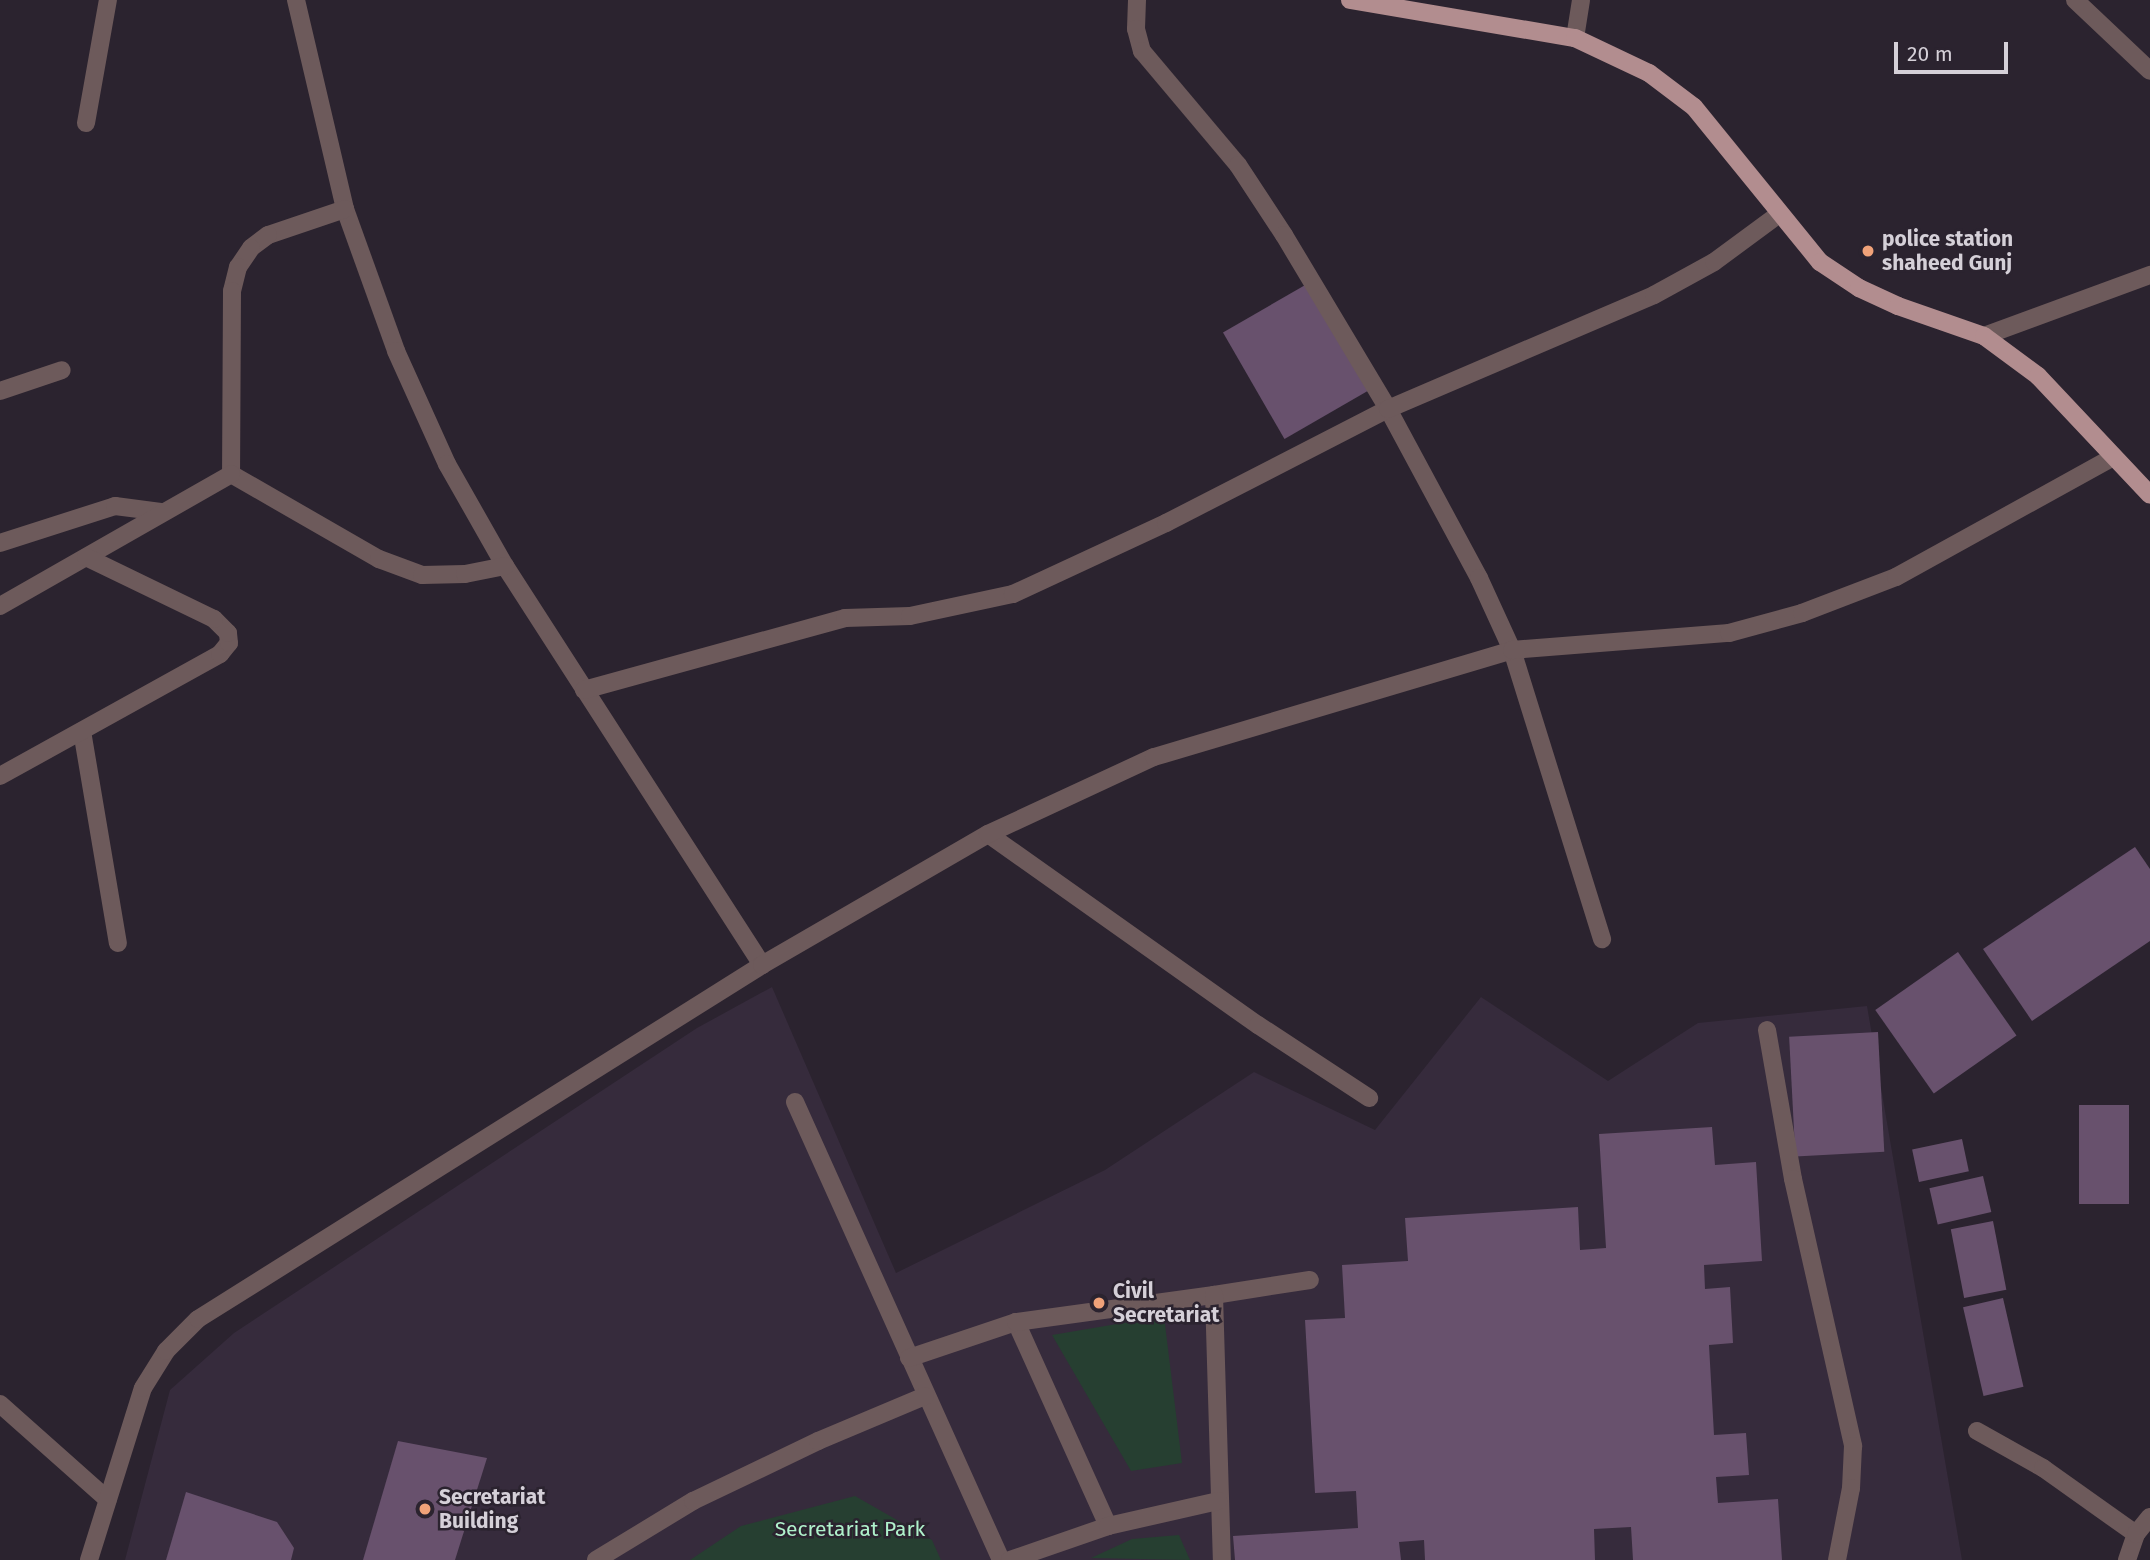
<!DOCTYPE html>
<style>
body{margin:0}
#map{position:relative;width:2150px;height:1560px;overflow:hidden;background:#2b232f;font-family:"Fira Sans",sans-serif}
div>[style]{position:absolute}
[style*='--x']{left:calc(var(--x)*1px);top:calc(var(--y)*1px);width:calc(var(--w)*1px);rotate:calc(var(--a)*1deg)}
.built>*{inset:0;background:#362b3c}
.green>*{inset:0;background:#263f31}
.building>*{inset:0;background:#68516d;transform-origin:0 0}
.minor>*{height:18px;margin:-9px;padding:0 9px;transform-origin:9px;border-radius:9px;background:#6d5a5b}
.major>*{height:18px;margin:-9px;padding:0 9px;transform-origin:9px;border-radius:9px;background:#b28d8f}
.dots>*{width:19px;height:19px;translate:-50% -50%;box-sizing:border-box;border:4px solid #2b232f;border-radius:50%}
span{translate:-50% -50%;white-space:nowrap;text-align:center;line-height:1.15;-webkit-text-stroke:5px #2b232f;paint-order:stroke}
.poi-label{font-size:21px;color:#d5d0d8;font-weight:700}
.left{translate:0 -50%;text-align:left}
.park-label{font-size:21px;color:#aff1cb}
.scale{position:absolute;left:1894px;top:42px;width:114px;height:32px;box-sizing:border-box;border:4px solid #d5d0d8;border-top:0;padding-left:9px;font-size:21px;line-height:24px;white-space:nowrap;color:#d5d0d8;-webkit-text-stroke:5px #2b232f;paint-order:stroke}
</style>
<div id="map">
<div class="built">
<i style="clip-path:polygon(772px 987px,896px 1273px,1105px 1170px,1254px 1072px,1375px 1130px,1481px 997px,1608px 1081px,1698px 1023px,1867px 1006px,1962px 1560px,125px 1560px,170px 1390px,234px 1333px,697px 1028px)"></i>
</div>
<div class="green">
<i style="clip-path:polygon(1164px 1316px,1182px 1463px,1131px 1471px,1052px 1335px)"></i>
<i style="clip-path:polygon(855px 1496px,932px 1540px,941px 1560px,690px 1560px,741px 1526px)"></i>
<i style="clip-path:polygon(1179px 1535px,1190px 1560px,1091px 1558px,1132px 1539px)"></i>
</div>
<div class="building">
<i style="left:1307px;top:284px;width:123px;height:97px;rotate:60deg"></i>
<i style="clip-path:polygon(2135px 847px,2150px 869px,2150px 941px,2032px 1021px,1983px 949px)"></i>
<i style="left:1958px;top:952px;width:102px;height:101px;rotate:55deg"></i>
<i style="left:1878px;top:1032px;width:120px;height:89px;rotate:87deg"></i>
<i style="left:2079px;top:1105px;width:50px;height:99px"></i>
<i style="clip-path:polygon(1712px 1127px,1715px 1165px,1756px 1162px,1762px 1261px,1704px 1265px,1705px 1289px,1730px 1287px,1733px 1343px,1709px 1345px,1714px 1435px,1746px 1433px,1749px 1475px,1716px 1477px,1718px 1503px,1778px 1499px,1782px 1560px,1633px 1560px,1631px 1527px,1594px 1529px,1595px 1560px,1425px 1560px,1424px 1540px,1399px 1542px,1401px 1560px,1235px 1560px,1233px 1536px,1358px 1528px,1356px 1491px,1315px 1493px,1305px 1320px,1345px 1318px,1342px 1265px,1408px 1261px,1405px 1218px,1578px 1207px,1580px 1250px,1606px 1248px,1599px 1134px)"></i>
<i style="left:1962px;top:1139px;width:33px;height:51px;rotate:78deg"></i>
<i style="left:1983px;top:1176px;width:37px;height:55px;rotate:77deg"></i>
<i style="left:1993px;top:1221px;width:70px;height:43px;rotate:79deg"></i>
<i style="left:2003px;top:1298px;width:91px;height:41px;rotate:77deg"></i>
<i style="clip-path:polygon(398px 1441px,487px 1458px,455px 1560px,363px 1560px)"></i>
<i style="clip-path:polygon(186px 1492px,277px 1522px,294px 1548px,291px 1560px,166px 1560px)"></i>
</div>
<div class="minor">
<i style="--x:296;--y:0;--w:215;--a:76.8"></i>
<i style="--x:345;--y:209;--w:151;--a:70.2"></i>
<i style="--x:396;--y:351;--w:124;--a:65.7"></i>
<i style="--x:447;--y:464;--w:117;--a:60.4"></i>
<i style="--x:505;--y:566;--w:475;--a:57.2"></i>
<i style="--x:1137;--y:0;--w:29;--a:92"></i>
<i style="--x:1136;--y:29;--w:23;--a:75"></i>
<i style="--x:1142;--y:51;--w:149;--a:49.9"></i>
<i style="--x:1238;--y:165;--w:84;--a:56.7"></i>
<i style="--x:1284;--y:235;--w:203;--a:59.1"></i>
<i style="--x:1388;--y:409;--w:192;--a:61.7"></i>
<i style="--x:1479;--y:578;--w:79;--a:65.4"></i>
<i style="--x:1512;--y:650;--w:303;--a:72.7"></i>
<i style="--x:2075;--y:0;--w:103;--a:43.4"></i>
<i style="--x:1575;--y:38;--w:38;--a:-81"></i>
<i style="--x:86;--y:123;--w:125;--a:-79.9"></i>
<i style="--x:345;--y:209;--w:81;--a:161.3"></i>
<i style="--x:268;--y:235;--w:21;--a:143"></i>
<i style="--x:251;--y:248;--w:23;--a:124"></i>
<i style="--x:238;--y:267;--w:25;--a:104"></i>
<i style="--x:232;--y:291;--w:183;--a:90.3"></i>
<i style="--x:231;--y:474;--w:171;--a:29.9"></i>
<i style="--x:379;--y:559;--w:46;--a:20.4"></i>
<i style="--x:422;--y:575;--w:43;--a:-1.3"></i>
<i style="--x:465;--y:574;--w:41;--a:-11.3"></i>
<i style="--x:1984;--y:336;--w:177;--a:-20.2"></i>
<i style="--x:0;--y:391;--w:65;--a:-18.7"></i>
<i style="--x:0;--y:543;--w:121;--a:-17.8"></i>
<i style="--x:115;--y:506;--w:46;--a:7.4"></i>
<i style="--x:0;--y:606;--w:266;--a:-29.7"></i>
<i style="--x:584;--y:690;--w:271;--a:-15.4"></i>
<i style="--x:845;--y:618;--w:65;--a:-1.8"></i>
<i style="--x:910;--y:616;--w:105;--a:-12.1"></i>
<i style="--x:1013;--y:594;--w:169;--a:-24.9"></i>
<i style="--x:1166;--y:523;--w:250;--a:-27.2"></i>
<i style="--x:1388;--y:409;--w:289;--a:-23.2"></i>
<i style="--x:1654;--y:295;--w:68;--a:-28.8"></i>
<i style="--x:1714;--y:262;--w:81;--a:-36.4"></i>
<i style="--x:82;--y:731;--w:215;--a:80.4"></i>
<i style="--x:0;--y:776;--w:252;--a:-29"></i>
<i style="--x:220;--y:654;--w:14;--a:-51"></i>
<i style="--x:229;--y:643;--w:10;--a:-96"></i>
<i style="--x:228;--y:633;--w:20;--a:-135"></i>
<i style="--x:214;--y:619;--w:142;--a:-154.2"></i>
<i style="--x:988;--y:834;--w:331;--a:35.3"></i>
<i style="--x:1258;--y:1025;--w:133;--a:33.3"></i>
<i style="--x:1767;--y:1030;--w:151;--a:80.1"></i>
<i style="--x:1793;--y:1179;--w:274;--a:77.3"></i>
<i style="--x:1853;--y:1446;--w:42;--a:92.7"></i>
<i style="--x:1851;--y:1488;--w:73;--a:101"></i>
<i style="--x:795;--y:1102;--w:502;--a:65.78"></i>
<i style="--x:1214;--y:1295;--w:97;--a:-8.9"></i>
<i style="--x:1016;--y:1322;--w:224;--a:65.7"></i>
<i style="--x:909;--y:1358;--w:113;--a:-18.6"></i>
<i style="--x:1016;--y:1322;--w:200;--a:-7.8"></i>
<i style="--x:1214;--y:1295;--w:265;--a:88.3"></i>
<i style="--x:0;--y:1404;--w:144;--a:41.6"></i>
<i style="--x:1977;--y:1431;--w:76;--a:29.3"></i>
<i style="--x:2043;--y:1468;--w:114;--a:35.4"></i>
<i style="--x:89;--y:1560;--w:180;--a:-72.6"></i>
<i style="--x:143;--y:1388;--w:44;--a:-58.1"></i>
<i style="--x:166;--y:1351;--w:45;--a:-45"></i>
<i style="--x:198;--y:1319;--w:666;--a:-32.11"></i>
<i style="--x:762;--y:965;--w:261;--a:-30.1"></i>
<i style="--x:988;--y:834;--w:183;--a:-24.9"></i>
<i style="--x:1154;--y:757;--w:374;--a:-16.6"></i>
<i style="--x:1512;--y:650;--w:218;--a:-4.5"></i>
<i style="--x:1729;--y:633;--w:76;--a:-15.3"></i>
<i style="--x:1802;--y:613;--w:101;--a:-21"></i>
<i style="--x:1896;--y:577;--w:248;--a:-28.9"></i>
<i style="--x:596;--y:1560;--w:114;--a:-31.3"></i>
<i style="--x:693;--y:1501;--w:139;--a:-25.6"></i>
<i style="--x:818;--y:1441;--w:116;--a:-22.8"></i>
<i style="--x:1010;--y:1560;--w:104;--a:-19.1"></i>
<i style="--x:1108;--y:1526;--w:113;--a:-12.8"></i>
<i style="--x:2127;--y:1560;--w:28;--a:-71"></i>
<i style="--x:2136;--y:1534;--w:22;--a:-51"></i>
</div>
<div class="major">
<i style="--x:1350;--y:0;--w:228;--a:9.6"></i>
<i style="--x:1575;--y:38;--w:82;--a:25.3"></i>
<i style="--x:1649;--y:73;--w:56;--a:37.1"></i>
<i style="--x:1694;--y:107;--w:200;--a:50.9"></i>
<i style="--x:1820;--y:262;--w:47;--a:33.7"></i>
<i style="--x:1859;--y:288;--w:43;--a:24.8"></i>
<i style="--x:1898;--y:306;--w:91;--a:19.2"></i>
<i style="--x:1984;--y:336;--w:67;--a:36.5"></i>
<i style="--x:2038;--y:376;--w:163;--a:46.7"></i>
</div>
<div class="dots">
<i style="left:1868px;top:251px;background:#f0a279"></i>
<i style="left:1099px;top:1303px;background:#f0a279"></i>
<i style="left:425px;top:1509px;background:#f0a279"></i>
</div>
<div class="poi-label">
<span class="left" style="left:1882px;top:251px">police station<br>shaheed Gunj</span>
<span class="left" style="left:1113px;top:1303px">Civil<br>Secretariat</span>
<span class="left" style="left:439px;top:1509px">Secretariat<br>Building</span>
</div>
<div class="park-label">
<span style="left:850px;top:1529px">Secretariat Park</span>
</div>
<div class="scale">20 m</div>
</div>
